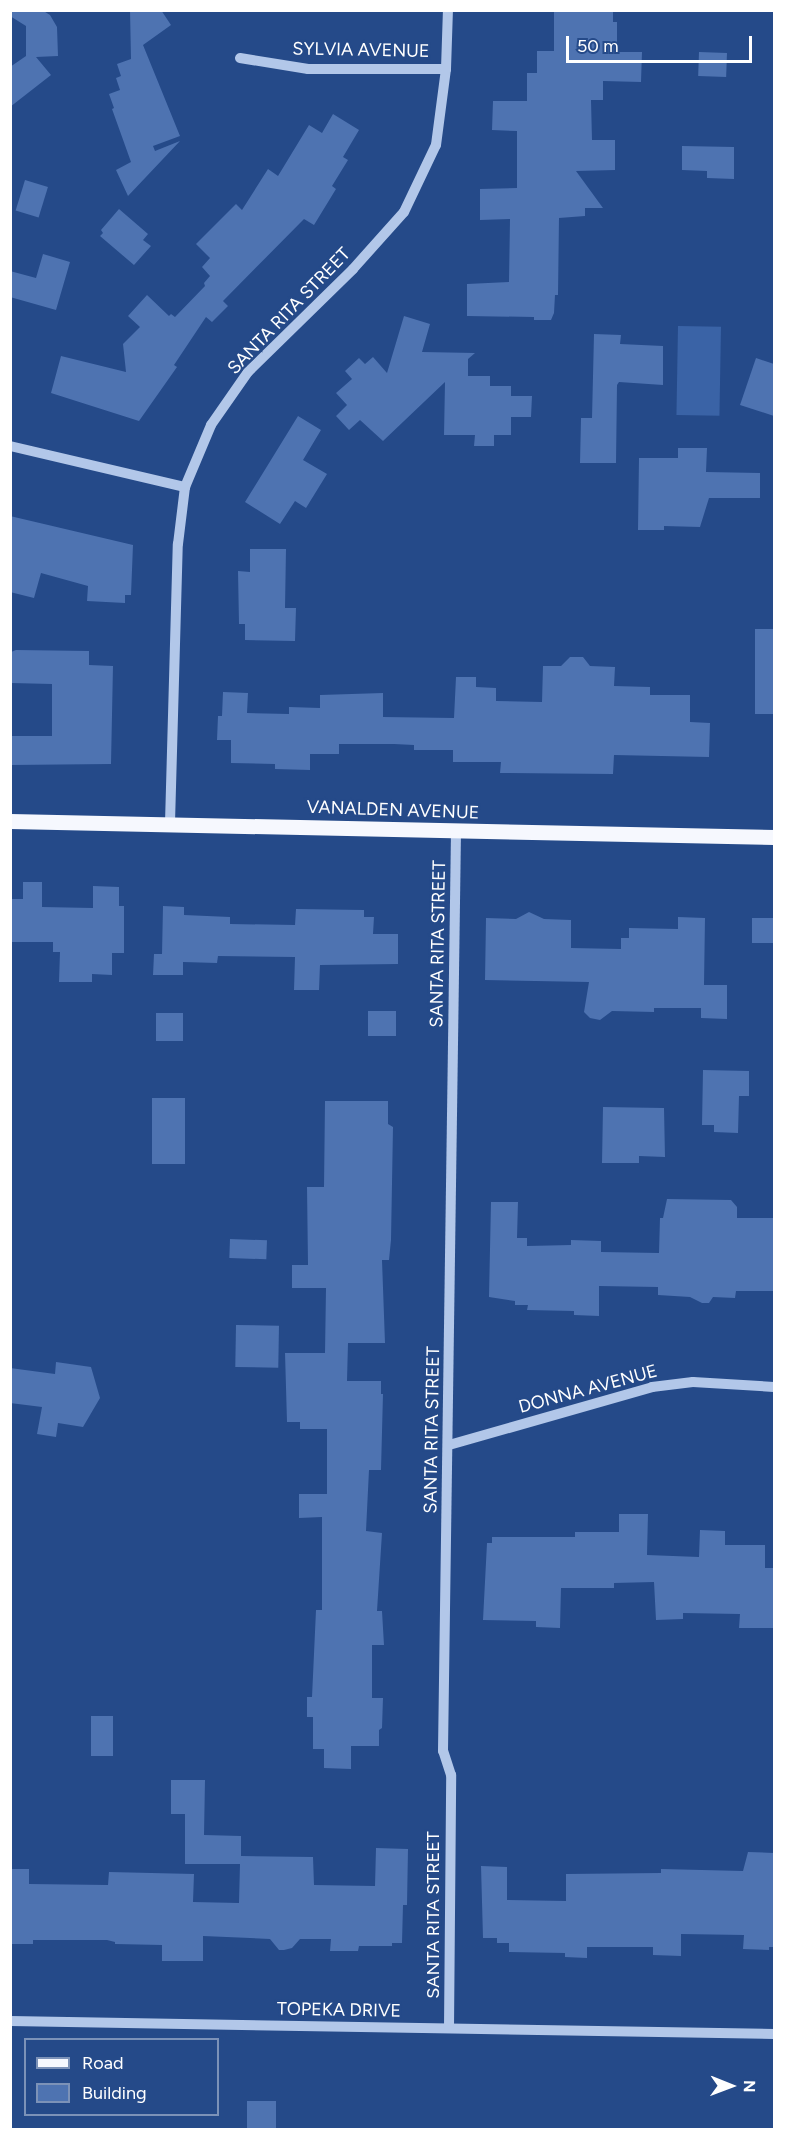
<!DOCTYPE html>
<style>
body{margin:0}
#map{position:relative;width:785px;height:2140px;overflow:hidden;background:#254a89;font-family:Figtree,sans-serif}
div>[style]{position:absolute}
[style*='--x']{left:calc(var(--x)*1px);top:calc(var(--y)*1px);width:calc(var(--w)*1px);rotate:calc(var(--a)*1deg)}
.green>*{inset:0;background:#3a63a6;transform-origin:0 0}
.building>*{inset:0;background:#4e73b1;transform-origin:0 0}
.minor>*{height:10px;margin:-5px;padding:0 5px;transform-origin:5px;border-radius:5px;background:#b2c7e9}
.major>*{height:15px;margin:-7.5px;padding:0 7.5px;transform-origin:7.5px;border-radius:7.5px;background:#f6f8fe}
span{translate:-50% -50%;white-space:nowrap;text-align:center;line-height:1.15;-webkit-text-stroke:4.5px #254a89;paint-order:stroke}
.street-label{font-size:18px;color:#fff}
.frame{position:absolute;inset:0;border:12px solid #fff;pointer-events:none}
.legend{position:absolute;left:24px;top:2038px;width:195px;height:78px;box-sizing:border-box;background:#254a89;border:2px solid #7c92b8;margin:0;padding:8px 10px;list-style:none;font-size:18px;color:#fff}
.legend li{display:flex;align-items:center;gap:12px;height:30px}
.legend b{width:30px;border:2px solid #7c92b8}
.north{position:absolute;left:701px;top:2056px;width:60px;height:60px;-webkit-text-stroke:4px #254a89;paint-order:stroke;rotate:91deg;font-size:16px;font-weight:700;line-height:24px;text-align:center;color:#fff}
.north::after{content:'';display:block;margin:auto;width:21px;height:27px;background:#fff;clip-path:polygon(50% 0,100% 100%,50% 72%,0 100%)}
.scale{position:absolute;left:566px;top:36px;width:186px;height:27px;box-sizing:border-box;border:3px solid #fff;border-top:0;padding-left:8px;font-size:18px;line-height:21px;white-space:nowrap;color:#fff;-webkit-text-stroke:4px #254a89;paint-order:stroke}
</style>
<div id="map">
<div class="green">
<i style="left:678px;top:326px;width:43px;height:89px;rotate:1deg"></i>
</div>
<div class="building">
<i style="clip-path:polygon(10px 10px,42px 10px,50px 15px,57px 27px,58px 56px,36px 57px,51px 75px,10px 107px,10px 67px,26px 56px,26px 26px,10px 16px)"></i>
<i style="clip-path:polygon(130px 10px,161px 10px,171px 25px,143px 45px,180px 136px,153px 146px,155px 151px,180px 141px,128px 196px,116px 170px,131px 162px,112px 109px,114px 108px,109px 94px,120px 90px,116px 78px,121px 76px,117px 64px,131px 59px)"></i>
<i style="clip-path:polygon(554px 10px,613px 10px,613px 22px,617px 22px,617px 52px,642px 52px,641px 82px,603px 81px,603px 100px,591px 100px,592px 140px,615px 140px,615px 170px,576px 171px,603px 208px,585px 208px,585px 216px,559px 218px,558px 295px,555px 295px,554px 313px,551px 320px,534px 320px,534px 317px,467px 316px,467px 284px,509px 282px,510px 219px,480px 220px,480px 189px,517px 188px,517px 131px,492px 130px,493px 101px,527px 101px,527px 73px,537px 73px,537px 51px,554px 51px)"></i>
<i style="left:699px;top:52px;width:28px;height:24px;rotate:2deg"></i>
<i style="clip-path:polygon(333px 114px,359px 130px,343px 157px,348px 160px,332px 186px,336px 189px,314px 225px,304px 219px,223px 301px,228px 306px,212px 322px,206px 317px,174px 365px,177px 367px,139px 421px,51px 393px,61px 356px,126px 372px,123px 344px,140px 327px,128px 316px,147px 295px,169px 316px,171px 314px,175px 317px,205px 286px,204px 283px,210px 276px,202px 267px,210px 258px,196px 244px,236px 204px,242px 210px,268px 169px,278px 176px,309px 125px,322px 133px)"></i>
<i style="clip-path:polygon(682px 146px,734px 147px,734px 179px,707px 178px,707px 171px,682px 170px)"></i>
<i style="left:25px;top:180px;width:24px;height:32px;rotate:17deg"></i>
<i style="clip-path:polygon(119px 209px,148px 234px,143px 240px,151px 246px,134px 265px,100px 236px,103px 233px,101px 230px)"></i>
<i style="clip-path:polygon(43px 254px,70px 262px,56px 310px,10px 297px,10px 271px,36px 278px)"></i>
<i style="clip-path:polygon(404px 316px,430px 324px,422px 352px,475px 353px,468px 359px,468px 376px,490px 376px,490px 386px,511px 386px,511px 396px,532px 396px,531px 417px,511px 417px,511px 435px,494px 435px,494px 446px,474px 446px,475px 435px,444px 435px,445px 382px,383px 441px,360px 420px,349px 430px,336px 416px,347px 405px,336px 393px,352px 379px,345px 371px,359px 358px,365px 364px,373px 357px,387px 373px)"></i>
<i style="clip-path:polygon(594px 334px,621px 335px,620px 344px,663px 346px,663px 385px,619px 382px,617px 385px,616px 463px,580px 463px,581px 418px,592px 418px)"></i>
<i style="clip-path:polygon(756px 358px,774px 364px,774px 416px,740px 405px)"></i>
<i style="clip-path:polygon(298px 416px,321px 430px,303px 460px,327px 474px,306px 508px,295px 501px,280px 524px,245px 502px)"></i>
<i style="clip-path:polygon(678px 448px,707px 448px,706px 472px,760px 473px,760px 498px,709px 498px,700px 527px,664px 526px,664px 530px,638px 530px,639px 458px,678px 458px)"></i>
<i style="clip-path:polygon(10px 516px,133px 545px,131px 595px,125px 595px,125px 603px,87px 601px,88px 586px,41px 573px,34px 598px,10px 592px)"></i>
<i style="clip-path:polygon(250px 549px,286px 549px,285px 608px,296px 608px,295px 641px,245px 640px,245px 624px,239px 624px,238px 571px,250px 572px)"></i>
<i style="left:755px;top:629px;width:19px;height:85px"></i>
<i style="clip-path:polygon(16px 650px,89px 651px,89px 665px,113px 666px,111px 764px,10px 765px,10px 736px,52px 736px,52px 684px,11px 683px,11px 652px)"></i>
<i style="clip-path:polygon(570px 657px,583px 657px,590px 666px,615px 667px,614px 686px,650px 687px,650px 695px,690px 695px,690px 722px,710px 723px,709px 757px,614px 755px,613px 774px,500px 773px,501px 762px,453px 762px,453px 750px,414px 750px,414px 745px,394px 744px,339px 744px,339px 754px,310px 754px,310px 770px,275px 769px,275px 764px,231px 763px,231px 740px,217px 740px,218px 716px,222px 716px,223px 692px,248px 693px,247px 713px,289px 714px,289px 707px,320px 708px,320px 695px,383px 693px,383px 717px,454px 718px,456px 677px,476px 677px,476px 687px,496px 688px,496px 701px,542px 702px,543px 666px,561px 666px)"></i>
<i style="clip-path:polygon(23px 882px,42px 882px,42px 907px,93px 908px,93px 886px,119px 887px,119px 906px,124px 906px,124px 953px,112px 953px,112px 975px,92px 974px,92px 982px,59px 982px,60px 952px,53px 952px,53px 942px,10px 942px,10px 899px,23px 899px)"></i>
<i style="clip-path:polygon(163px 906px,184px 907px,184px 915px,230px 917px,230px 924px,295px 925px,296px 909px,364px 910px,364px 917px,374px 917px,373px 934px,398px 934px,398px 964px,320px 965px,319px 990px,294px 990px,295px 957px,218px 956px,217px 963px,183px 962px,183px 975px,153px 975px,154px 954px,162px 954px)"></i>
<i style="clip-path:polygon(529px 912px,544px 919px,571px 920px,571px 948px,621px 949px,621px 938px,629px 938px,629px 928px,678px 929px,678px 917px,705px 918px,704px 985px,727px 985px,727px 1019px,701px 1018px,701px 1008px,654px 1008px,654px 1012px,612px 1011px,600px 1020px,590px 1018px,584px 1012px,589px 982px,485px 980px,486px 918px,516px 919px)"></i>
<i style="left:752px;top:918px;width:22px;height:25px"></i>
<i style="left:368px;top:1011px;width:28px;height:25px"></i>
<i style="left:156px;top:1013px;width:27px;height:28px"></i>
<i style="clip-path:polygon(703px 1070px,749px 1071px,749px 1096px,739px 1096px,738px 1133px,714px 1132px,714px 1125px,702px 1125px)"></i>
<i style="left:152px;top:1098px;width:33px;height:66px"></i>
<i style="clip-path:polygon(325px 1101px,388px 1101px,388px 1124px,393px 1127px,391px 1240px,389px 1260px,382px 1260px,385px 1343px,348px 1343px,347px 1381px,381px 1381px,381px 1394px,383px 1394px,381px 1470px,369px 1470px,366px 1531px,382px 1533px,377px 1611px,382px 1611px,384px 1645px,372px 1645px,372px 1698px,383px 1698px,382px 1728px,379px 1730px,379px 1746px,351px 1746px,351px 1769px,324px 1768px,324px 1749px,313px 1749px,313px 1717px,307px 1717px,307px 1697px,312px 1697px,316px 1610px,322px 1610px,322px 1517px,299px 1518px,299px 1494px,327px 1494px,327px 1429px,300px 1429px,300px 1422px,287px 1422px,285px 1353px,325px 1353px,326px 1288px,292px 1288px,292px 1265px,308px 1265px,307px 1187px,324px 1187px)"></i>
<i style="clip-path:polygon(603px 1107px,664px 1108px,665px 1157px,639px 1156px,639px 1163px,602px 1163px)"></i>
<i style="clip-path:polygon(667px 1199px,731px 1200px,737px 1207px,737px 1218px,774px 1218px,774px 1291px,736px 1291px,735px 1298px,713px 1297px,709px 1303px,702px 1303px,690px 1297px,658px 1295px,658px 1287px,599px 1286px,599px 1316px,574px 1315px,574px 1311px,527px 1310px,528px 1305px,515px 1305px,515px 1301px,489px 1297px,491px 1202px,518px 1202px,517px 1238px,527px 1238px,527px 1246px,571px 1245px,571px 1240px,601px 1241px,601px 1252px,659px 1253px,660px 1218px,663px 1218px)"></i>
<i style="left:230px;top:1239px;width:37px;height:19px;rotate:2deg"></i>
<i style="left:236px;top:1325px;width:43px;height:42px;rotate:1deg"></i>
<i style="clip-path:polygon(56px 1362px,91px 1367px,100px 1398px,83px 1427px,58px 1423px,56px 1437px,37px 1434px,42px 1407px,10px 1403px,10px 1368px,55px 1374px)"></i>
<i style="clip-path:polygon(619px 1514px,648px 1514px,647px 1555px,699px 1557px,700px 1530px,725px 1531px,725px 1545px,765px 1545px,765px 1568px,774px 1568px,774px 1628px,739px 1628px,740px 1614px,683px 1613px,683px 1619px,656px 1620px,654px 1582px,614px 1583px,614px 1588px,561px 1588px,560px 1628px,536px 1627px,536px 1621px,483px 1620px,487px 1543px,492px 1543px,492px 1537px,575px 1537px,575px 1532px,619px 1532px)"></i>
<i style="left:91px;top:1716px;width:22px;height:40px"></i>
<i style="clip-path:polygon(171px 1780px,205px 1780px,204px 1835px,241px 1836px,241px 1856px,313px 1857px,314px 1885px,375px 1886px,376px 1848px,408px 1849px,407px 1905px,403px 1905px,402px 1943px,392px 1943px,392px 1946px,359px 1946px,358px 1951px,330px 1951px,331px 1939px,300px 1939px,292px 1948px,284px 1950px,279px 1950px,270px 1939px,203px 1936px,203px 1961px,162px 1961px,162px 1945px,115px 1944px,115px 1942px,107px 1940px,33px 1940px,33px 1944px,10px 1944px,10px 1869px,29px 1869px,29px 1884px,108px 1885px,109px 1872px,194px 1874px,193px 1902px,239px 1903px,240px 1864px,185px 1864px,185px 1814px,171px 1814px)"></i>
<i style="clip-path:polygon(748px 1852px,774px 1853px,774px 1947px,769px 1947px,769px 1950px,743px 1949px,744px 1935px,681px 1934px,681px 1956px,653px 1955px,653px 1947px,587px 1947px,587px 1958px,565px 1957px,565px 1953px,509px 1952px,509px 1943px,497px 1943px,497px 1938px,483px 1938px,481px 1866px,507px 1867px,507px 1900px,566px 1901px,566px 1874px,661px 1873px,661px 1869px,743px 1871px)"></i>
<i style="left:247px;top:2101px;width:29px;height:29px"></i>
</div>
<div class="minor">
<i style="--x:240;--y:58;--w:69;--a:9.2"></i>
<i style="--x:308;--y:69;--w:138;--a:0"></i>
<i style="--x:10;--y:446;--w:180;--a:13.2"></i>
<i style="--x:170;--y:823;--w:279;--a:-88.4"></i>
<i style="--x:178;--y:544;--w:57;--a:-83"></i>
<i style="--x:185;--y:487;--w:67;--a:-67.2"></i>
<i style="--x:211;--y:425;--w:65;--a:-55.1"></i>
<i style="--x:248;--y:372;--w:147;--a:-44.4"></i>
<i style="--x:353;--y:269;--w:76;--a:-48.2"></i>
<i style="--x:404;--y:212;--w:74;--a:-64.5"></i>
<i style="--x:436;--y:145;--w:77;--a:-82.5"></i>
<i style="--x:446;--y:69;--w:59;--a:-88.1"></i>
<i style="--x:449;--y:1445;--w:211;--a:-15.9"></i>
<i style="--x:652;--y:1387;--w:41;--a:-7"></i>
<i style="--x:693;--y:1382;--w:81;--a:3.5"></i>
<i style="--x:10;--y:2021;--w:764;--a:0.97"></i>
<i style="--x:449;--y:2028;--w:253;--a:-89.5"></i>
<i style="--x:451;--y:1775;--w:25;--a:-108"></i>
<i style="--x:443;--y:1751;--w:919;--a:-89.19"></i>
</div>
<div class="major">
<i style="--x:10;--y:821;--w:764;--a:1.2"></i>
</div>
<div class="street-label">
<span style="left:361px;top:50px;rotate:1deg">SYLVIA AVENUE</span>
<span style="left:289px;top:311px;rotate:-46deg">SANTA RITA STREET</span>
<span style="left:393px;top:810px;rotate:2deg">VANALDEN AVENUE</span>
<span style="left:438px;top:944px;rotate:-89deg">SANTA RITA STREET</span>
<span style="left:588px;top:1389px;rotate:-15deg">DONNA AVENUE</span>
<span style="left:432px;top:1430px;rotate:-89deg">SANTA RITA STREET</span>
<span style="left:433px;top:1915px;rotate:-90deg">SANTA RITA STREET</span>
<span style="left:339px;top:2010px;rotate:1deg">TOPEKA DRIVE</span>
</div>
<div class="frame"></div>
<ul class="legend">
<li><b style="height:8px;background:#f6f8fe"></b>Road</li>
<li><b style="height:16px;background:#4e73b1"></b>Building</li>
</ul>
<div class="north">N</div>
<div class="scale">50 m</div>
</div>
